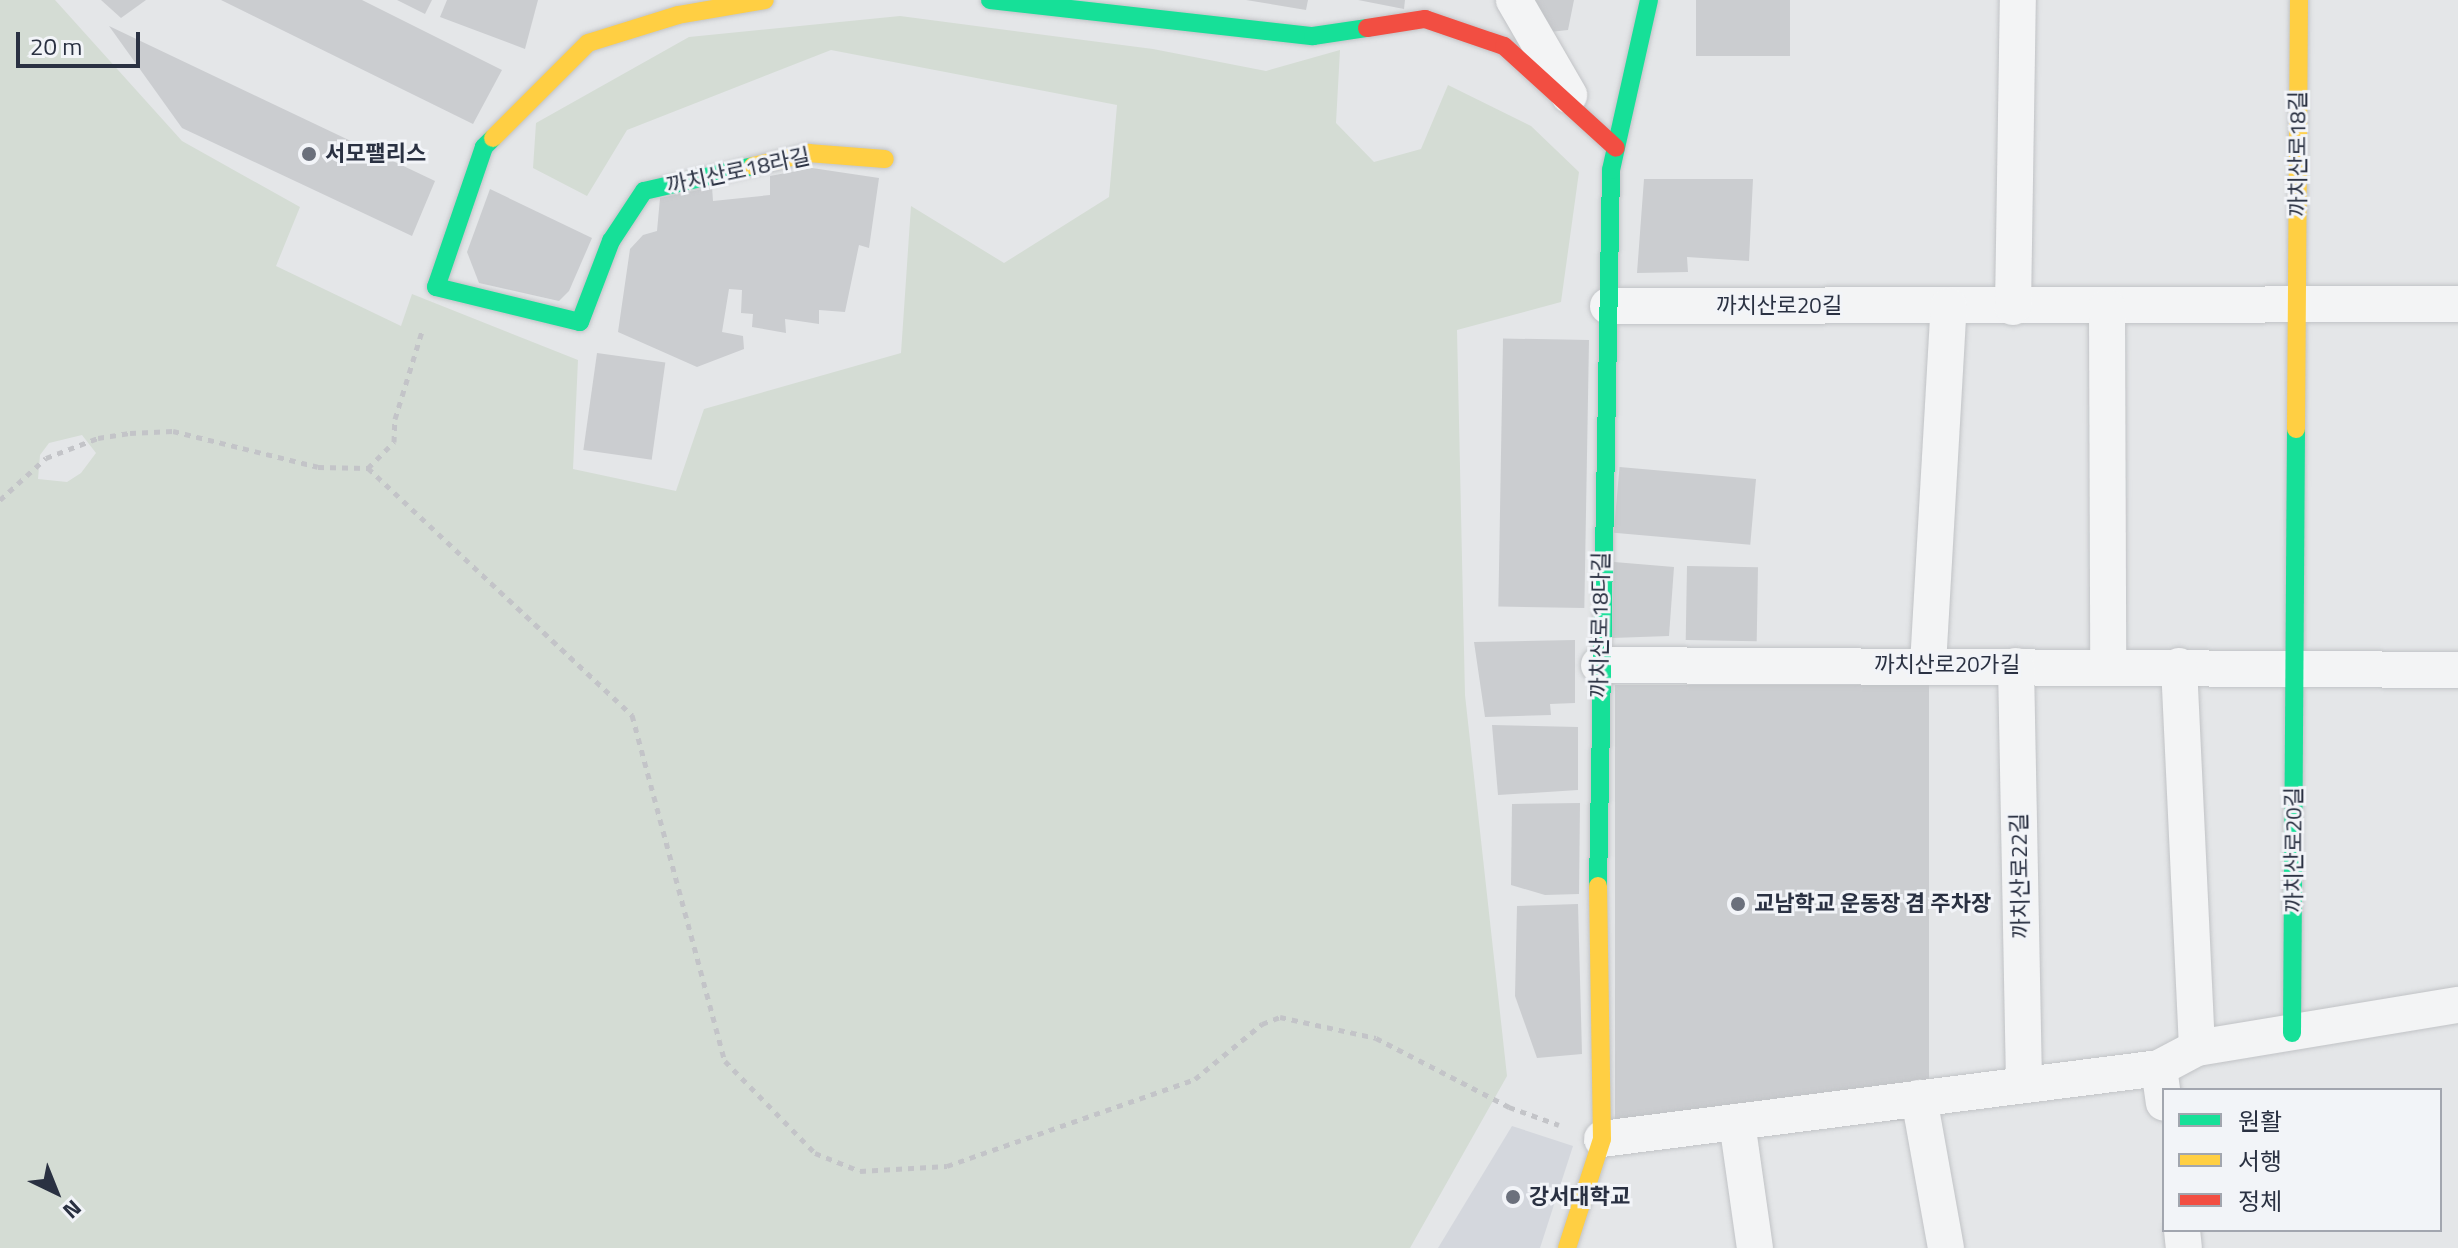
<!DOCTYPE html>
<meta charset="utf-8">
<style>
body{margin:0}
#map{position:relative;width:2458px;height:1248px;overflow:hidden;background:#e4e6e8;font-family:"Titillium Web","Noto Sans KR",sans-serif}
div>[style]{position:absolute}
[style*='--x']{left:calc(var(--x)*1px);top:calc(var(--y)*1px);width:calc(var(--w)*1px);rotate:calc(var(--a)*1deg)}
.built>*{inset:0;background:#d4d7dd}
.green>*{inset:0;background:#d4dcd4}
.building>*{inset:0;background:#cbcdd0;transform-origin:0 0}
.path>*{height:5px;margin-top:-2.5px;transform-origin:0;background:repeating-linear-gradient(90deg,#c3c4c8 0 6px,transparent 0 12px)}
.roads{filter:drop-shadow(0 0 2px #c1c3c6) drop-shadow(0 0 2px #c1c3c6)}
.street>*{height:36px;margin:-18px;padding:0 18px;transform-origin:18px;border-radius:18px;background:#f3f4f5}
.fast>*{height:18px;margin:-9px;padding:0 9px;transform-origin:9px;border-radius:9px;background:#16e098}
.slow>*{height:18px;margin:-9px;padding:0 9px;transform-origin:9px;border-radius:9px;background:#ffcf43}
.jam>*{height:18px;margin:-9px;padding:0 9px;transform-origin:9px;border-radius:9px;background:#f24e42}
.dots>*{width:22px;height:22px;translate:-50% -50%;box-sizing:border-box;border:4px solid #f2f4f8;border-radius:50%}
span{translate:-50% -50%;white-space:nowrap;text-align:center;line-height:1.15;-webkit-text-stroke:6px #f2f4f8;paint-order:stroke}
.poi-label{font-size:22px;color:#2a3142;font-weight:700}
.left{translate:0 -50%;text-align:left}
.street-label{font-size:22px;color:#2a3142}
.legend{position:absolute;left:2162px;top:1088px;width:280px;height:144px;box-sizing:border-box;background:#f2f4f8;border:2px solid #a2a6af;margin:0;padding:10px 14px;list-style:none;font-size:24px;color:#2a3142}
.legend li{display:flex;align-items:center;gap:16px;height:40px}
.legend b{width:40px;border:2px solid #a2a6af}
.north{position:absolute;left:16px;top:1152px;width:80px;height:80px;-webkit-text-stroke:6px #f2f4f8;paint-order:stroke;rotate:137deg;font-size:22px;font-weight:700;line-height:32px;text-align:center;color:#2a3142}
.north::after{content:'';display:block;margin:auto;width:28px;height:36px;background:#2a3142;clip-path:polygon(50% 0,100% 100%,50% 72%,0 100%)}
.scale{position:absolute;left:16px;top:32px;width:124px;height:36px;box-sizing:border-box;border:4px solid #2a3142;border-top:0;padding-left:10px;font-size:24px;line-height:28px;white-space:nowrap;color:#2a3142;-webkit-text-stroke:6px #f2f4f8;paint-order:stroke}
</style>
<div id="map">
<div class="built">
<i style="clip-path:polygon(1512px 1126px,1573px 1146px,1540px 1248px,1438px 1248px)"></i>
</div>
<div class="green">
<i style="clip-path:polygon(evenodd,0 0,55px 0,182px 141px,300px 207px,276px 266px,401px 326px,412px 294px,578px 360px,573px 469px,676px 491px,704px 409px,901px 353px,911px 206px,1004px 263px,1109px 197px,1117px 105px,831px 50px,627px 130px,587px 196px,533px 168px,536px 123px,689px 37px,900px 16px,1153px 49px,1266px 71px,1340px 50px,1336px 123px,1374px 162px,1421px 149px,1448px 85px,1531px 126px,1579px 172px,1561px 302px,1457px 330px,1465px 695px,1507px 1076px,1410px 1248px,0 1248px,0 0,82px 435px,96px 453px,81px 473px,67px 482px,38px 479px,40px 455px,49px 443px,82px 435px)"></i>
</div>
<div class="building">
<i style="clip-path:polygon(101px 0,146px 0,121px 18px)"></i>
<i style="clip-path:polygon(221px 0,362px 0,502px 70px,473px 124px)"></i>
<i style="clip-path:polygon(397px 0,432px 0,425px 14px)"></i>
<i style="clip-path:polygon(447px 0,538px 0,525px 49px,440px 17px)"></i>
<i style="clip-path:polygon(1246px 0,1308px 0,1306px 10px)"></i>
<i style="clip-path:polygon(1358px 0,1405px 0,1404px 9px)"></i>
<i style="clip-path:polygon(1532px 0,1574px 0,1568px 30px,1550px 32px)"></i>
<i style="left:1696px;top:0;width:94px;height:56px"></i>
<i style="clip-path:polygon(109px 26px,435px 181px,412px 236px,182px 128px)"></i>
<i style="clip-path:polygon(812px 168px,879px 178px,869px 248px,859px 245px,845px 312px,819px 310px,819px 324px,785px 319px,786px 333px,752px 327px,753px 314px,741px 313px,742px 290px,729px 289px,722px 332px,743px 336px,744px 349px,697px 367px,618px 332px,630px 249px,643px 235px,657px 231px,660px 198px,712px 187px,713px 201px,770px 195px,770px 176px)"></i>
<i style="clip-path:polygon(1644px 179px,1753px 179px,1749px 261px,1687px 257px,1688px 272px,1637px 273px)"></i>
<i style="clip-path:polygon(490px 189px,592px 238px,569px 291px,559px 301px,479px 283px,467px 252px)"></i>
<i style="left:1589px;top:340px;width:268px;height:86px;rotate:91deg"></i>
<i style="left:597px;top:353px;width:69px;height:98px;rotate:8deg"></i>
<i style="left:1756px;top:479px;width:66px;height:137px;rotate:95deg"></i>
<i style="clip-path:polygon(1614px 562px,1674px 567px,1669px 636px,1612px 638px)"></i>
<i style="left:1687px;top:566px;width:71px;height:74px;rotate:1deg"></i>
<i style="clip-path:polygon(1575px 640px,1575px 703px,1550px 704px,1551px 715px,1485px 717px,1474px 642px)"></i>
<i style="left:1615px;top:685px;width:314px;height:436px"></i>
<i style="clip-path:polygon(1492px 725px,1578px 727px,1578px 790px,1498px 795px)"></i>
<i style="clip-path:polygon(1580px 803px,1579px 894px,1545px 895px,1511px 885px,1512px 804px)"></i>
<i style="clip-path:polygon(1578px 904px,1582px 1054px,1537px 1058px,1515px 996px,1517px 906px)"></i>
</div>
<div class="path">
<i style="--x:368;--y:468;--w:362;--a:43.1"></i>
<i style="--x:632;--y:715;--w:358;--a:75"></i>
<i style="--x:725;--y:1061;--w:129;--a:45.6"></i>
<i style="--x:815;--y:1153;--w:48;--a:21.8"></i>
<i style="--x:860;--y:1171;--w:87;--a:-3.3"></i>
<i style="--x:947;--y:1166;--w:263;--a:-19.3"></i>
<i style="--x:1195;--y:1079;--w:87;--a:-39.4"></i>
<i style="--x:1262;--y:1024;--w:19;--a:-21"></i>
<i style="--x:1280;--y:1017;--w:98;--a:12.3"></i>
<i style="--x:1376;--y:1038;--w:150;--a:27.4"></i>
<i style="--x:1509;--y:1107;--w:53;--a:19.8"></i>
<i style="--x:0;--y:500;--w:62;--a:-42.4"></i>
<i style="--x:46;--y:458;--w:56;--a:-21"></i>
<i style="--x:98;--y:438;--w:32;--a:-9"></i>
<i style="--x:130;--y:433;--w:43;--a:-2.7"></i>
<i style="--x:173;--y:431;--w:149;--a:13.9"></i>
<i style="--x:318;--y:467;--w:50;--a:1.1"></i>
<i style="--x:368;--y:468;--w:37;--a:-45"></i>
<i style="--x:394;--y:442;--w:23;--a:-88"></i>
<i style="--x:395;--y:419;--w:95;--a:-72.9"></i>
</div>
<div class="roads">
<div class="street">
<i style="--x:1514;--y:0;--w:110;--a:59.9"></i>
<i style="--x:1608;--y:306;--w:850;--a:-0.13"></i>
<i style="--x:2013;--y:307;--w:307;--a:-89.1"></i>
<i style="--x:2107;--y:307;--w:359;--a:89.8"></i>
<i style="--x:1599;--y:665;--w:859;--a:0.33"></i>
<i style="--x:1928;--y:665;--w:360;--a:-86.7"></i>
<i style="--x:2016;--y:666;--w:419;--a:88.9"></i>
<i style="--x:2179;--y:666;--w:382;--a:87.3"></i>
<i style="--x:2159;--y:1068;--w:35;--a:82"></i>
<i style="--x:1919;--y:1098;--w:152;--a:79.8"></i>
<i style="--x:1737;--y:1122;--w:127;--a:81.9"></i>
<i style="--x:1602;--y:1139;--w:562;--a:-7.26"></i>
<i style="--x:2159;--y:1068;--w:43;--a:-27.8"></i>
<i style="--x:2197;--y:1048;--w:265;--a:-9.4"></i>
<i style="--x:2182;--y:1230;--w:18;--a:84"></i>
</div>
<div class="fast">
<i style="--x:990;--y:0;--w:325;--a:6.4"></i>
<i style="--x:1313;--y:36;--w:55;--a:-8.4"></i>
<i style="--x:493;--y:138;--w:13;--a:135"></i>
<i style="--x:484;--y:147;--w:148;--a:108.9"></i>
<i style="--x:436;--y:287;--w:148;--a:13.7"></i>
<i style="--x:580;--y:322;--w:87;--a:-69.1"></i>
<i style="--x:611;--y:241;--w:60;--a:-56.6"></i>
<i style="--x:644;--y:191;--w:112;--a:-12.9"></i>
<i style="--x:1598;--y:886;--w:716;--a:-88.96"></i>
<i style="--x:1611;--y:170;--w:174;--a:-77.4"></i>
<i style="--x:2292;--y:1033;--w:604;--a:-89.62"></i>
</div>
<div class="slow">
<i style="--x:493;--y:138;--w:134;--a:-45"></i>
<i style="--x:588;--y:43;--w:94;--a:-17.3"></i>
<i style="--x:678;--y:15;--w:88;--a:-9.8"></i>
<i style="--x:753;--y:166;--w:57;--a:-13.3"></i>
<i style="--x:808;--y:153;--w:77;--a:4.5"></i>
<i style="--x:2296;--y:429;--w:429;--a:-89.6"></i>
<i style="--x:1567;--y:1248;--w:114;--a:-72.2"></i>
<i style="--x:1602;--y:1139;--w:253;--a:-90.9"></i>
</div>
<div class="jam">
<i style="--x:1367;--y:28;--w:59;--a:-8.8"></i>
<i style="--x:1425;--y:19;--w:83;--a:18.9"></i>
<i style="--x:1504;--y:46;--w:151;--a:42.3"></i>
</div>
</div>
<div class="dots">
<i style="left:309px;top:154px;background:#6b707c"></i>
<i style="left:1738px;top:904px;background:#6b707c"></i>
<i style="left:1513px;top:1197px;background:#6b707c"></i>
</div>
<div class="poi-label">
<span class="left" style="left:325px;top:154px">서모팰리스</span>
<span class="left" style="left:1754px;top:904px">교남학교 운동장 겸 주차장</span>
<span class="left" style="left:1529px;top:1197px">강서대학교</span>
</div>
<div class="street-label">
<span style="left:2298px;top:154px;rotate:-90deg">까치산로18길</span>
<span style="left:738px;top:171px;rotate:-12deg">까치산로18라길</span>
<span style="left:1779px;top:306px">까치산로20길</span>
<span style="left:1600px;top:625px;rotate:-89deg">까치산로18다길</span>
<span style="left:1947px;top:665px">까치산로20가길</span>
<span style="left:2294px;top:850px;rotate:-90deg">까치산로20길</span>
<span style="left:2020px;top:876px;rotate:-91deg">까치산로22길</span>
</div>
<ul class="legend">
<li><b style="height:10px;background:#16e098"></b>원활</li>
<li><b style="height:10px;background:#ffcf43"></b>서행</li>
<li><b style="height:10px;background:#f24e42"></b>정체</li>
</ul>
<div class="north">N</div>
<div class="scale">20 m</div>
</div>
